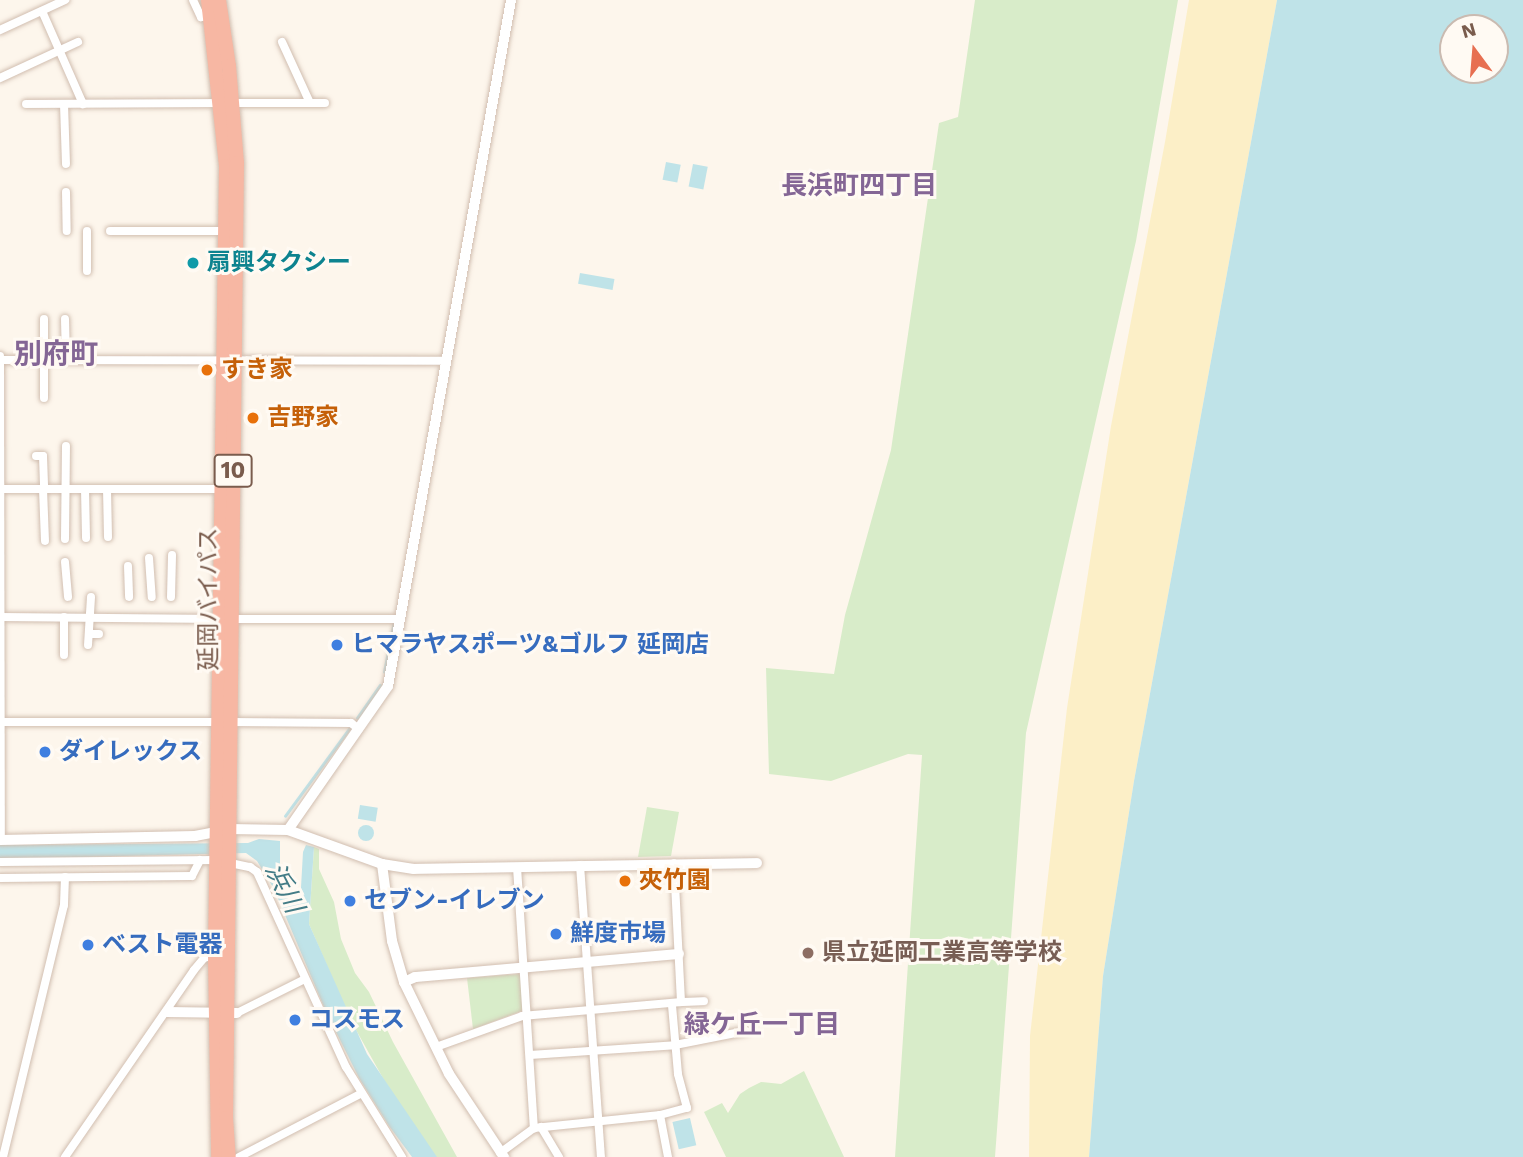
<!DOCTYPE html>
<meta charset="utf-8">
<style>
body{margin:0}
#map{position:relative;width:1523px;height:1157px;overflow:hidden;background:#fdf6ec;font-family:"Work Sans","Noto Sans JP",sans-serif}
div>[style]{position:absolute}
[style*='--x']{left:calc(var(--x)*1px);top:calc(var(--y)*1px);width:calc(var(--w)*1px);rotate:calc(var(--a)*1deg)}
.green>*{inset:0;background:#d8ecc9}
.sand>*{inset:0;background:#fcefc7}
.water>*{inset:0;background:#bfe3e8;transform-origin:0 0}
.round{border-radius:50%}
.stream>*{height:2.5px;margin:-1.25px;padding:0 1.25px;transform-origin:1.25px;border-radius:1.25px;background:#bfe3e8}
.roads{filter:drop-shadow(0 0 2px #d1beb0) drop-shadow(0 0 2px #d1beb0)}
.street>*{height:8px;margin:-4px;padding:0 4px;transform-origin:4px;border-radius:4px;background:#fff}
.secondary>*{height:10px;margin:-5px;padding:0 5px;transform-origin:5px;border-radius:5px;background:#fff}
.highway>*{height:14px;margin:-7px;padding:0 7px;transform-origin:7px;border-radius:7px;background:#f7b7a3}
.dots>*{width:19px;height:19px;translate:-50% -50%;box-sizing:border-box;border:4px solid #fffaf3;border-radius:50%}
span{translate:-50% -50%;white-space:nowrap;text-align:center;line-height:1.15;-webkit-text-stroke:6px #fffaf3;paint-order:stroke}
.shield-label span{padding:2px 5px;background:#fffaf3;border:2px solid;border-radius:5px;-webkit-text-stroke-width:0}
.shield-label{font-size:23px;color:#7a5c4d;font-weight:700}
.culture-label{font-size:24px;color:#0d838f;font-weight:700}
.left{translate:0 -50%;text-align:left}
.food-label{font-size:24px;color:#c56008;font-weight:700}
.street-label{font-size:24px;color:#7a5c4d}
.shop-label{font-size:24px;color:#366cbe;font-weight:700}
.education-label{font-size:24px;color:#785e54;font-weight:700}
.neighbourhood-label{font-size:26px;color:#846695;font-weight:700}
.water-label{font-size:26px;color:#437c86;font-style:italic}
.quarter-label{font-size:28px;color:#846695;font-weight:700}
.north{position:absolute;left:1439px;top:14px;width:70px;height:70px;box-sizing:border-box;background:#fffaf3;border:2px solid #cabbb1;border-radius:50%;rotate:344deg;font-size:19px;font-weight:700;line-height:28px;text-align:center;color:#7a5c4d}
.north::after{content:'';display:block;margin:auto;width:24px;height:32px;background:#e76f51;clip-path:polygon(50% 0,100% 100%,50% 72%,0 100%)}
</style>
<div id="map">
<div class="green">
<i style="clip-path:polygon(975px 0,1178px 0,1136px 241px,1026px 733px,995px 1157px,895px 1157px,922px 755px,908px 754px,831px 781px,769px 774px,766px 668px,834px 674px,845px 615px,891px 450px,939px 123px,958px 117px)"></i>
<i style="clip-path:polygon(647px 807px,679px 812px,671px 856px,638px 857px)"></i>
<i style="clip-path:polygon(314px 847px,319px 849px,319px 869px,334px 902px,341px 939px,355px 973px,369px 992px,393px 1042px,457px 1157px,436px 1157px,430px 1150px,384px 1080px,351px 1021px,309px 924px)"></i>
<i style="clip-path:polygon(521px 974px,524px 1010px,473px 1029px,467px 978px)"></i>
<i style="clip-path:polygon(804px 1071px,844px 1157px,726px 1157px,704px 1112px,722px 1103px,728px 1113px,740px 1094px,749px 1088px,761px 1082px,781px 1084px)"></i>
</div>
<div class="sand">
<i style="clip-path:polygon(1189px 0,1277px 0,1134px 781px,1103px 976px,1089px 1157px,1029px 1157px,1030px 1036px,1067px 708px,1111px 426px,1165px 142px)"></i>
</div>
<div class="water">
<i style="clip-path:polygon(evenodd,1277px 0,1523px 0,1523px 1157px,1089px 1157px,1103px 976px,1134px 781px,1277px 0,1453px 28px,1495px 28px,1495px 70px,1453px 70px,1453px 28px)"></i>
<i style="left:666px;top:162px;width:15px;height:18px;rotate:11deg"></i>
<i style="left:693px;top:164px;width:15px;height:23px;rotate:11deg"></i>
<i style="left:580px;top:273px;width:35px;height:11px;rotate:10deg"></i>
<i style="left:360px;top:805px;width:18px;height:14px;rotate:9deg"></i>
<i class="round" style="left:358px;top:825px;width:16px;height:16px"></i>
<i style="clip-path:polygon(259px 839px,280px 841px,280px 865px,300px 905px,303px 852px,306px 845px,314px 847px,309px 924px,367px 1054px,437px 1157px,412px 1157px,389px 1126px,359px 1078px,327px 1014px,274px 889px,257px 861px,246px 853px,0 859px,0 845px,248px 843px)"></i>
<i style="left:690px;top:1118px;width:28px;height:18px;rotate:77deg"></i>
</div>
<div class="stream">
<i style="--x:384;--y:672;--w:52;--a:-78.9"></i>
<i style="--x:357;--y:718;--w:40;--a:-55.1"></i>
<i style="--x:285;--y:816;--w:108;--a:-53.7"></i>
</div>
<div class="roads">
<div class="street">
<i style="--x:193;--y:0;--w:19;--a:65"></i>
<i style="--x:201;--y:17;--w:13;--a:-9"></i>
<i style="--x:42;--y:11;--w:102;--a:66.2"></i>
<i style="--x:0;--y:30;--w:72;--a:-24.8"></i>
<i style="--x:282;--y:42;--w:67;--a:65.3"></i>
<i style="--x:0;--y:78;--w:86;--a:-24.8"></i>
<i style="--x:233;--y:103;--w:92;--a:0"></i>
<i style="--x:26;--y:104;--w:195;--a:-0.3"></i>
<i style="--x:64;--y:104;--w:60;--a:88.1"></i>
<i style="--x:66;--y:192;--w:39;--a:89"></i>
<i style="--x:110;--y:231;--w:115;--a:0"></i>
<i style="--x:87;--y:271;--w:40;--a:-90"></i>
<i style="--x:65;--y:319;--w:41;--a:88.6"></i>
<i style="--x:0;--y:356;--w:484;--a:89.9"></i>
<i style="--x:0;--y:360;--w:446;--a:0.1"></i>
<i style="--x:44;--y:398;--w:79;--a:-90"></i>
<i style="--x:36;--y:456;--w:7;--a:0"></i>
<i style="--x:43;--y:456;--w:33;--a:88"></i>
<i style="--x:2;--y:489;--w:220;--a:0"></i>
<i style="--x:43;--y:489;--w:52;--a:87.8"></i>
<i style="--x:85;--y:489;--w:49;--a:88.8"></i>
<i style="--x:107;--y:489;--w:48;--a:88.8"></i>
<i style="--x:65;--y:539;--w:93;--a:-89.4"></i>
<i style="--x:149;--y:558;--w:39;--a:86"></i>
<i style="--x:65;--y:562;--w:35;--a:85"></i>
<i style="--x:128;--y:566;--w:31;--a:88"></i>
<i style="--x:171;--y:597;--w:42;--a:-88.6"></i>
<i style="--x:0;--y:617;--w:220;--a:0.5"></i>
<i style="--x:232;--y:619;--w:168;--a:0"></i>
<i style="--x:89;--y:634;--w:10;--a:0"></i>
<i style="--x:88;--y:645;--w:48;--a:-86.4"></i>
<i style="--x:64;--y:655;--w:38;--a:-90"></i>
<i style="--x:0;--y:722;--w:218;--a:0"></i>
<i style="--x:231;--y:722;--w:120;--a:0.5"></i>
<i style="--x:351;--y:723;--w:10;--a:37"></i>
<i style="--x:0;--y:862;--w:216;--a:-0.5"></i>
<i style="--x:216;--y:860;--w:35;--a:12"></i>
<i style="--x:250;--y:867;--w:9;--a:36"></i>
<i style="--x:257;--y:872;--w:214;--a:65.5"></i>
<i style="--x:346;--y:1067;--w:106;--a:58.1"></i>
<i style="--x:580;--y:865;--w:293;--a:85.9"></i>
<i style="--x:517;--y:867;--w:262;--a:86.3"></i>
<i style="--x:0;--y:878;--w:192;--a:-0.6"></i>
<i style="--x:192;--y:876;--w:18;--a:-63"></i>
<i style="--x:681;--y:1002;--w:23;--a:-2"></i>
<i style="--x:237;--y:1013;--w:76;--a:-26.6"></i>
<i style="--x:436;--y:1047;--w:91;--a:-19.8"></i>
<i style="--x:522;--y:1016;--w:160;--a:-5"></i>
<i style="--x:681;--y:1002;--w:139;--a:-92.9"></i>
<i style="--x:530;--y:1055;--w:145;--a:-3.9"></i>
<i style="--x:675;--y:1045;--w:72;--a:-11.2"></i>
<i style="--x:660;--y:1115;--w:43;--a:79.2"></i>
<i style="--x:541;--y:1127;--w:35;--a:59"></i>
<i style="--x:500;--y:1153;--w:42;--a:-36.3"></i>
<i style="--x:534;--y:1128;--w:127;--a:-5.9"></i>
<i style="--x:660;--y:1115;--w:28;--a:-15"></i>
<i style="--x:687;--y:1108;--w:35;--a:-105"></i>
<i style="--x:678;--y:1074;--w:69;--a:-95"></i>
<i style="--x:3;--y:1157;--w:259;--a:-76.4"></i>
<i style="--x:64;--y:905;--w:28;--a:-88"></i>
<i style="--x:65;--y:1157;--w:227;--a:-55.4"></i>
<i style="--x:194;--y:970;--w:16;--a:-50"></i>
<i style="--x:204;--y:958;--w:11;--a:-15"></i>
<i style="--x:239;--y:1157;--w:136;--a:-27.5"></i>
</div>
<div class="secondary">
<i style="--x:288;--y:830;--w:175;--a:-55.2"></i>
<i style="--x:388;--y:686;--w:697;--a:-79.83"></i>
<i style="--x:0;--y:840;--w:195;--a:-1.2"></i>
<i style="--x:195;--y:836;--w:36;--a:-11"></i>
<i style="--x:230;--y:829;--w:58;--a:1"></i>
<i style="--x:288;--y:830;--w:100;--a:19.9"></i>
<i style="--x:382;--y:864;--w:32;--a:9"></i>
<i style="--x:414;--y:869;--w:343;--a:-1"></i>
<i style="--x:382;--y:864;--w:78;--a:82.6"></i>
<i style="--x:392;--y:941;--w:43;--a:73.7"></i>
<i style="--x:404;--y:982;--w:102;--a:63.9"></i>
<i style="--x:449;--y:1074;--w:100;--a:56.5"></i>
<i style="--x:404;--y:982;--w:12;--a:-24"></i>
<i style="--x:415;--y:977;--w:265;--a:-5"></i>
<i style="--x:167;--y:1012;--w:70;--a:0.8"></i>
</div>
<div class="highway">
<i style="--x:208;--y:0;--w:167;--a:83.8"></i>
<i style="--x:226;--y:166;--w:789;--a:90.8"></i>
<i style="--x:215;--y:955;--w:202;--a:89.1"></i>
<i style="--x:219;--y:0;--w:67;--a:81.4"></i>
<i style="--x:229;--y:66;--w:97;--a:85.3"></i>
<i style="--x:237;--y:163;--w:955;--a:90.66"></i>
<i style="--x:226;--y:1118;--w:39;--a:86"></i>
</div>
</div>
<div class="dots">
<i style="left:193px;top:263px;background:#0f9aa8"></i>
<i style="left:207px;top:370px;background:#e8710a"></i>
<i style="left:253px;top:418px;background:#e8710a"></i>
<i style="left:337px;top:645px;background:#3f7fe0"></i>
<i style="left:45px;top:752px;background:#3f7fe0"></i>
<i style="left:625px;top:881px;background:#e8710a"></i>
<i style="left:350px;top:901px;background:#3f7fe0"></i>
<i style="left:556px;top:934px;background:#3f7fe0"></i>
<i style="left:88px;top:945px;background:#3f7fe0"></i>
<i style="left:808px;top:953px;background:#8d6e63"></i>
<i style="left:295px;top:1020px;background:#3f7fe0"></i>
</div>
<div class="shield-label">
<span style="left:233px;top:471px">10</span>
</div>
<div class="culture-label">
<span class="left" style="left:207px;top:263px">扇興タクシー</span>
</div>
<div class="food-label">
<span class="left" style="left:221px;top:370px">すき家</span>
<span class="left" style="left:267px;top:418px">吉野家</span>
<span class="left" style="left:639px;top:881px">夾竹園</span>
</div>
<div class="street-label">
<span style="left:209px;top:599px;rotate:-90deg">延岡バイパス</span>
</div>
<div class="shop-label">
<span class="left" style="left:351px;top:645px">ヒマラヤスポーツ&amp;ゴルフ 延岡店</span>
<span class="left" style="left:59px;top:752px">ダイレックス</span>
<span class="left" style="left:364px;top:901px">セブン-イレブン</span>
<span class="left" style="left:570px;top:934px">鮮度市場</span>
<span class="left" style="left:102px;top:945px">ベスト電器</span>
<span class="left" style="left:309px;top:1020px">コスモス</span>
</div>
<div class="education-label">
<span class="left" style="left:822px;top:953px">県立延岡工業高等学校</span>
</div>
<div class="neighbourhood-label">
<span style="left:859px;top:186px">長浜町四丁目</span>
<span style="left:762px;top:1025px">緑ケ丘一丁目</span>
</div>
<div class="water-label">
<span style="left:284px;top:888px;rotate:63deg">浜川</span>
</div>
<div class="quarter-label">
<span style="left:56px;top:354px">別府町</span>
</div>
<div class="north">N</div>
</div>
